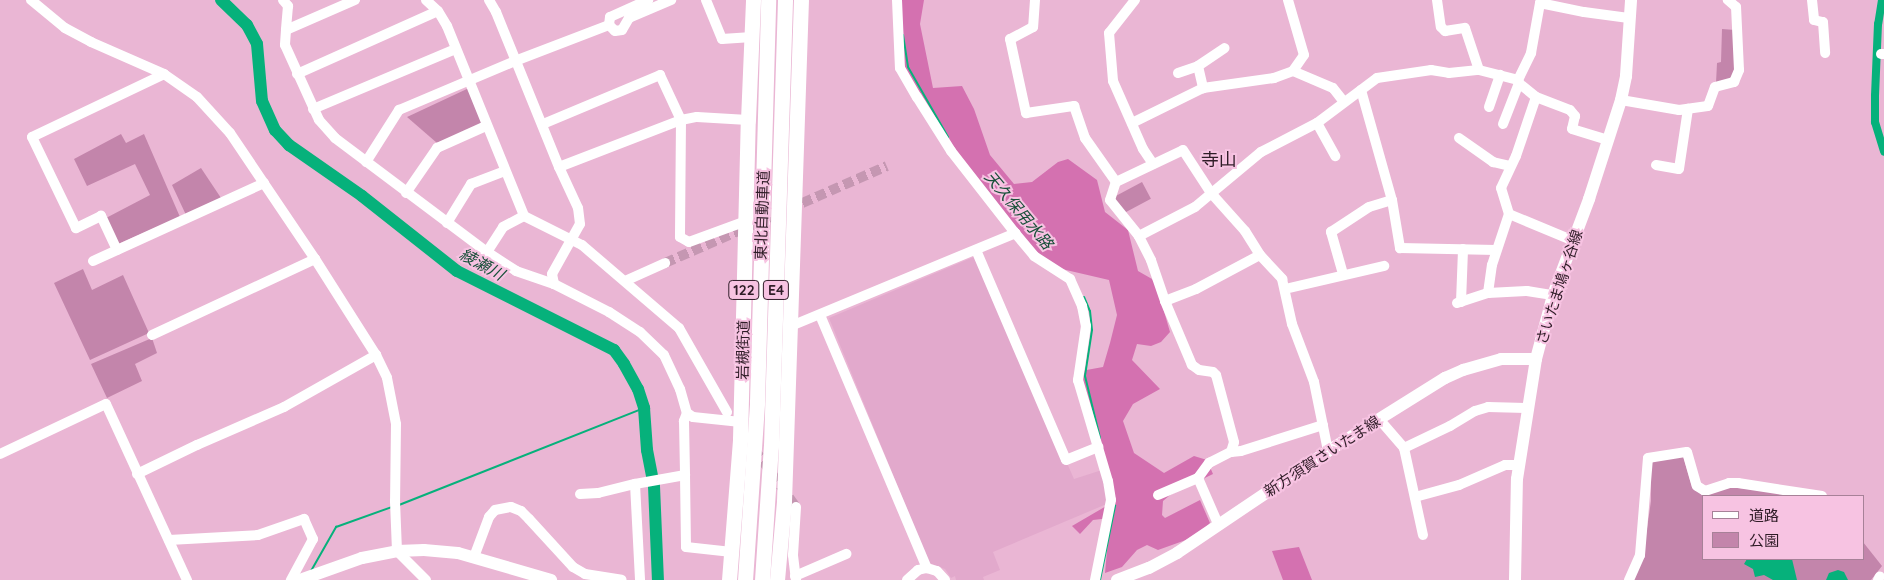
<!DOCTYPE html>
<meta charset="utf-8">
<style>
body{margin:0}
#map{position:relative;width:1884px;height:580px;overflow:hidden;background:#eab6d4;font-family:Quicksand,"Noto Sans JP",sans-serif}
div>[style]{position:absolute}
[style*='--x']{left:calc(var(--x)*1px);top:calc(var(--y)*1px);width:calc(var(--w)*1px);rotate:calc(var(--a)*1deg)}
.built>*{inset:0;background:#e2a9cc}
.green>*{inset:0;background:#c385ab;transform-origin:0 0}
.forest>*{inset:0;background:#d471b0}
.water>*{inset:0;background:#06b17b}
.stream>*{height:2px;margin:-1px;padding:0 1px;transform-origin:1px;border-radius:1px;background:#06b17b}
.canal>*{height:8px;margin:-4px;padding:0 4px;transform-origin:4px;border-radius:4px;background:#06b17b}
.river>*{height:12px;margin:-6px;padding:0 6px;transform-origin:6px;border-radius:6px;background:#06b17b}
.minor-tunnel>*{height:10px;margin-top:-5px;transform-origin:0;background:repeating-linear-gradient(90deg,#c597b2 0 10px,transparent 0 15px)}
.minor>*{height:10px;margin:-5px;padding:0 5px;transform-origin:5px;border-radius:5px;background:#fff}
.major>*{height:12px;margin:-6px;padding:0 6px;transform-origin:6px;border-radius:6px;background:#fff}
.highway>*{height:15px;margin:-7.5px;padding:0 7.5px;transform-origin:7.5px;border-radius:7.5px;background:#fff}
span{translate:-50% -50%;white-space:nowrap;text-align:center;line-height:1.15;-webkit-text-stroke:4px #f7c3e2;paint-order:stroke}
.shield-label span{padding:1px 4px;background:#f7c3e2;border:1px solid;border-radius:4px;-webkit-text-stroke-width:0}
.shield-label{font-size:14px;color:#301d28;font-weight:700}
.street-label{font-size:15px;color:#301d28}
.water-label{font-size:16px;color:#185039;font-style:italic}
.quarter-label{font-size:18px;color:#301d28}
.legend{position:absolute;left:1702px;top:495px;width:162px;height:65px;box-sizing:border-box;background:#f7c3e2;border:1px solid #a78198;margin:0;padding:6px 9px;list-style:none;font-size:15px;color:#301d28}
.legend li{display:flex;align-items:center;gap:10px;height:25px}
.legend b{width:25px;border:1px solid #a78198}
</style>
<div id="map">
<div class="built">
<i style="clip-path:polygon(976px 256px,1074px 479px,1102px 470px,1109px 503px,993px 552px,1000px 570px,983px 577px,984px 580px,956px 580px,955px 576px,951px 578px,945px 569px,929px 563px,829px 318px)"></i>
</div>
<div class="green">
<i style="clip-path:polygon(1722px 29px,1735px 30px,1734px 81px,1716px 83px,1717px 63px,1721px 62px)"></i>
<i style="clip-path:polygon(469px 88px,482px 124px,437px 143px,407px 117px)"></i>
<i style="clip-path:polygon(121px 134px,126px 143px,144px 134px,180px 217px,118px 244px,106px 218px,150px 195px,135px 164px,87px 186px,74px 159px)"></i>
<i style="clip-path:polygon(201px 168px,221px 198px,186px 215px,172px 185px)"></i>
<i style="left:1142px;top:182px;width:19px;height:34px;rotate:62deg"></i>
<i style="clip-path:polygon(83px 269px,92px 290px,123px 275px,149px 333px,90px 360px,54px 283px)"></i>
<i style="clip-path:polygon(152px 338px,157px 353px,135px 364px,142px 381px,107px 398px,91px 364px)"></i>
<i style="clip-path:polygon(1683px 456px,1692px 487px,1731px 487px,1805px 496px,1703px 496px,1703px 559px,1863px 559px,1863px 542px,1882px 566px,1871px 580px,1632px 580px,1643px 556px,1651px 501px,1651px 461px)"></i>
</div>
<div class="forest">
<i style="clip-path:polygon(894px 0,924px 0,920px 24px,933px 88px,962px 86px,974px 109px,990px 155px,1014px 184px,1032px 182px,1058px 162px,1068px 159px,1097px 180px,1105px 212px,1128px 230px,1138px 271px,1152px 279px,1157px 287px,1170px 332px,1161px 342px,1151px 346px,1137px 344px,1132px 360px,1160px 389px,1133px 404px,1123px 421px,1134px 453px,1164px 473px,1194px 456px,1207px 460px,1213px 474px,1170px 495px,1163px 501px,1162px 515px,1165px 518px,1200px 500px,1210px 523px,1197px 536px,1158px 550px,1147px 545px,1137px 550px,1122px 567px,1105px 573px,1110px 518px,1093px 520px,1080px 534px,1072px 526px,1108px 505px,1081px 371px,1103px 367px,1110px 343px,1117px 315px,1109px 280px,1036px 263px,907px 85px)"></i>
<i style="clip-path:polygon(1299px 547px,1312px 580px,1283px 580px,1272px 551px)"></i>
</div>
<div class="water">
<i style="clip-path:polygon(1747px 559px,1792px 559px,1797px 580px,1773px 580px,1764px 575px,1755px 577px,1753px 569px,1744px 564px)"></i>
<i style="clip-path:polygon(1838px 570px,1844px 572px,1848px 580px,1826px 580px,1829px 573px)"></i>
</div>
<div class="stream">
<i style="--x:903;--y:35;--w:32;--a:81"></i>
<i style="--x:908;--y:67;--w:81;--a:60.3"></i>
<i style="--x:1084;--y:297;--w:15;--a:67"></i>
<i style="--x:1090;--y:311;--w:19;--a:84"></i>
<i style="--x:1092;--y:330;--w:47;--a:98.7"></i>
<i style="--x:1085;--y:376;--w:64;--a:76.4"></i>
<i style="--x:399;--y:505;--w:264;--a:-21.6"></i>
<i style="--x:311;--y:571;--w:51;--a:-60.4"></i>
<i style="--x:336;--y:527;--w:59;--a:-19.7"></i>
<i style="--x:1100;--y:580;--w:76;--a:-78.5"></i>
</div>
<div class="canal">
<i style="--x:1882;--y:0;--w:24;--a:99"></i>
<i style="--x:1878;--y:24;--w:72;--a:92.4"></i>
<i style="--x:1875;--y:96;--w:26;--a:90"></i>
<i style="--x:1875;--y:122;--w:31;--a:73"></i>
</div>
<div class="river">
<i style="--x:221;--y:0;--w:36;--a:44"></i>
<i style="--x:247;--y:25;--w:21;--a:62"></i>
<i style="--x:257;--y:44;--w:57;--a:85"></i>
<i style="--x:262;--y:101;--w:32;--a:66"></i>
<i style="--x:275;--y:130;--w:21;--a:47"></i>
<i style="--x:289;--y:145;--w:89;--a:34.9"></i>
<i style="--x:362;--y:196;--w:121;--a:38.3"></i>
<i style="--x:457;--y:271;--w:176;--a:26.7"></i>
<i style="--x:614;--y:350;--w:17;--a:54"></i>
<i style="--x:624;--y:364;--w:29;--a:61"></i>
<i style="--x:638;--y:389;--w:20;--a:72"></i>
<i style="--x:644;--y:408;--w:42;--a:85.9"></i>
<i style="--x:647;--y:450;--w:37;--a:79"></i>
<i style="--x:654;--y:486;--w:94;--a:87.6"></i>
</div>
<div class="minor-tunnel">
<i style="--x:665;--y:263;--w:242;--a:-23.6"></i>
<i style="--x:754;--y:449;--w:72;--a:54.1"></i>
</div>
<div class="minor">
<i style="--x:31;--y:0;--w:44;--a:39.5"></i>
<i style="--x:65;--y:28;--w:30;--a:28"></i>
<i style="--x:91;--y:42;--w:80;--a:23.7"></i>
<i style="--x:164;--y:74;--w:40;--a:34.9"></i>
<i style="--x:197;--y:97;--w:49;--a:47.5"></i>
<i style="--x:230;--y:133;--w:152;--a:56"></i>
<i style="--x:315;--y:259;--w:114;--a:57.6"></i>
<i style="--x:376;--y:355;--w:25;--a:64"></i>
<i style="--x:387;--y:378;--w:47;--a:78.9"></i>
<i style="--x:396;--y:424;--w:77;--a:90.7"></i>
<i style="--x:395;--y:501;--w:50;--a:87.7"></i>
<i style="--x:397;--y:551;--w:41;--a:45"></i>
<i style="--x:283;--y:0;--w:8;--a:50"></i>
<i style="--x:288;--y:6;--w:24;--a:95"></i>
<i style="--x:355;--y:0;--w:75;--a:156.5"></i>
<i style="--x:286;--y:30;--w:15;--a:94"></i>
<i style="--x:285;--y:45;--w:82;--a:65.6"></i>
<i style="--x:319;--y:120;--w:24;--a:48"></i>
<i style="--x:335;--y:138;--w:190;--a:36.9"></i>
<i style="--x:487;--y:252;--w:35;--a:33"></i>
<i style="--x:516;--y:271;--w:40;--a:18.9"></i>
<i style="--x:554;--y:284;--w:62;--a:27"></i>
<i style="--x:609;--y:312;--w:37;--a:33"></i>
<i style="--x:640;--y:332;--w:33;--a:44"></i>
<i style="--x:664;--y:355;--w:38;--a:65"></i>
<i style="--x:680;--y:389;--w:25;--a:74"></i>
<i style="--x:687;--y:413;--w:9;--a:111"></i>
<i style="--x:684;--y:421;--w:54;--a:88.9"></i>
<i style="--x:426;--y:0;--w:16;--a:43"></i>
<i style="--x:438;--y:11;--w:17;--a:59"></i>
<i style="--x:447;--y:26;--w:205;--a:67.9"></i>
<i style="--x:524;--y:216;--w:65;--a:26.6"></i>
<i style="--x:582;--y:245;--w:128;--a:40.6"></i>
<i style="--x:679;--y:328;--w:97;--a:60.3"></i>
<i style="--x:489;--y:0;--w:14;--a:60"></i>
<i style="--x:496;--y:12;--w:167;--a:67.9"></i>
<i style="--x:559;--y:167;--w:131;--a:-21.1"></i>
<i style="--x:681;--y:120;--w:16;--a:-11"></i>
<i style="--x:697;--y:117;--w:51;--a:3.4"></i>
<i style="--x:706;--y:0;--w:42;--a:67.7"></i>
<i style="--x:722;--y:39;--w:30;--a:-4"></i>
<i style="--x:897;--y:0;--w:68;--a:87.5"></i>
<i style="--x:900;--y:68;--w:34;--a:60"></i>
<i style="--x:917;--y:97;--w:64;--a:57.8"></i>
<i style="--x:951;--y:151;--w:104;--a:52"></i>
<i style="--x:1015;--y:233;--w:30;--a:50"></i>
<i style="--x:1034;--y:256;--w:43;--a:32.6"></i>
<i style="--x:1070;--y:279;--w:30;--a:66"></i>
<i style="--x:1082;--y:306;--w:20;--a:79"></i>
<i style="--x:1086;--y:326;--w:55;--a:98.4"></i>
<i style="--x:1078;--y:380;--w:105;--a:73.5"></i>
<i style="--x:1108;--y:481;--w:19;--a:81"></i>
<i style="--x:1111;--y:500;--w:82;--a:101.3"></i>
<i style="--x:1035;--y:0;--w:27;--a:94"></i>
<i style="--x:1033;--y:27;--w:26;--a:152"></i>
<i style="--x:1010;--y:39;--w:76;--a:77.8"></i>
<i style="--x:1026;--y:113;--w:49;--a:-8.3"></i>
<i style="--x:1074;--y:106;--w:34;--a:71"></i>
<i style="--x:1085;--y:138;--w:54;--a:54.8"></i>
<i style="--x:1135;--y:0;--w:42;--a:128.2"></i>
<i style="--x:1109;--y:33;--w:48;--a:85.2"></i>
<i style="--x:1113;--y:81;--w:74;--a:66.2"></i>
<i style="--x:1143;--y:149;--w:18;--a:56"></i>
<i style="--x:1288;--y:0;--w:57;--a:73.8"></i>
<i style="--x:1304;--y:55;--w:19;--a:125"></i>
<i style="--x:1437;--y:0;--w:27;--a:82"></i>
<i style="--x:1441;--y:27;--w:6;--a:45"></i>
<i style="--x:1445;--y:31;--w:20;--a:-9"></i>
<i style="--x:1465;--y:28;--w:44;--a:71.6"></i>
<i style="--x:1812;--y:0;--w:20;--a:84"></i>
<i style="--x:1814;--y:20;--w:9;--a:13"></i>
<i style="--x:1823;--y:22;--w:31;--a:86"></i>
<i style="--x:609;--y:25;--w:8;--a:45"></i>
<i style="--x:615;--y:31;--w:7;--a:-8"></i>
<i style="--x:622;--y:30;--w:14;--a:-60"></i>
<i style="--x:629;--y:18;--w:46;--a:-23.2"></i>
<i style="--x:609;--y:25;--w:8;--a:-83"></i>
<i style="--x:610;--y:17;--w:42;--a:-24.1"></i>
<i style="--x:1881;--y:54;--w:3;--a:0"></i>
<i style="--x:1198;--y:66;--w:23;--a:77"></i>
<i style="--x:1178;--y:73;--w:21;--a:-19"></i>
<i style="--x:1198;--y:66;--w:32;--a:-34"></i>
<i style="--x:297;--y:74;--w:154;--a:-24.1"></i>
<i style="--x:1361;--y:90;--w:114;--a:74.3"></i>
<i style="--x:1392;--y:200;--w:49;--a:80.5"></i>
<i style="--x:1400;--y:248;--w:96;--a:1.2"></i>
<i style="--x:1536;--y:97;--w:36;--a:21"></i>
<i style="--x:1570;--y:110;--w:8;--a:50"></i>
<i style="--x:1575;--y:116;--w:13;--a:103"></i>
<i style="--x:1572;--y:129;--w:38;--a:17"></i>
<i style="--x:1621;--y:100;--w:59;--a:9.8"></i>
<i style="--x:1679;--y:110;--w:29;--a:-8"></i>
<i style="--x:1708;--y:106;--w:20;--a:-70"></i>
<i style="--x:1715;--y:87;--w:20;--a:-15"></i>
<i style="--x:1734;--y:82;--w:13;--a:-67"></i>
<i style="--x:1739;--y:70;--w:63;--a:-92.7"></i>
<i style="--x:1736;--y:7;--w:11;--a:-139"></i>
<i style="--x:1489;--y:107;--w:34;--a:-71"></i>
<i style="--x:313;--y:109;--w:155;--a:-22.8"></i>
<i style="--x:1132;--y:123;--w:79;--a:-26.2"></i>
<i style="--x:1203;--y:88;--w:72;--a:-8"></i>
<i style="--x:1274;--y:78;--w:20;--a:-20"></i>
<i style="--x:1293;--y:71;--w:43;--a:23"></i>
<i style="--x:1333;--y:88;--w:18;--a:52"></i>
<i style="--x:1317;--y:123;--w:38;--a:61"></i>
<i style="--x:543;--y:124;--w:127;--a:-22.7"></i>
<i style="--x:660;--y:75;--w:50;--a:65"></i>
<i style="--x:681;--y:120;--w:117;--a:90.5"></i>
<i style="--x:680;--y:237;--w:10;--a:29"></i>
<i style="--x:689;--y:242;--w:61;--a:-20.2"></i>
<i style="--x:1503;--y:124;--w:44;--a:-68.7"></i>
<i style="--x:1459;--y:138;--w:42;--a:35.2"></i>
<i style="--x:1493;--y:162;--w:18;--a:13"></i>
<i style="--x:366;--y:162;--w:62;--a:-57.6"></i>
<i style="--x:399;--y:110;--w:126;--a:-22.9"></i>
<i style="--x:515;--y:61;--w:101;--a:-21"></i>
<i style="--x:1656;--y:165;--w:23;--a:10"></i>
<i style="--x:1679;--y:169;--w:61;--a:-81.5"></i>
<i style="--x:406;--y:193;--w:55;--a:-55.4"></i>
<i style="--x:437;--y:148;--w:54;--a:-24.2"></i>
<i style="--x:1509;--y:214;--w:70;--a:22.6"></i>
<i style="--x:447;--y:223;--w:46;--a:-58.4"></i>
<i style="--x:471;--y:184;--w:36;--a:-21"></i>
<i style="--x:1139;--y:236;--w:63;--a:-27.4"></i>
<i style="--x:1195;--y:207;--w:86;--a:-39.8"></i>
<i style="--x:1261;--y:152;--w:63;--a:-27.4"></i>
<i style="--x:1317;--y:123;--w:75;--a:-36.9"></i>
<i style="--x:1377;--y:78;--w:55;--a:-8.4"></i>
<i style="--x:1431;--y:70;--w:18;--a:9"></i>
<i style="--x:1449;--y:73;--w:30;--a:-6"></i>
<i style="--x:1479;--y:70;--w:40;--a:14.4"></i>
<i style="--x:1518;--y:80;--w:30;--a:-64"></i>
<i style="--x:1531;--y:53;--w:51;--a:-79.8"></i>
<i style="--x:1540;--y:3;--w:45;--a:11.6"></i>
<i style="--x:1584;--y:12;--w:45;--a:7.6"></i>
<i style="--x:117;--y:250;--w:38;--a:-115"></i>
<i style="--x:101;--y:216;--w:28;--a:154"></i>
<i style="--x:76;--y:228;--w:101;--a:-115.8"></i>
<i style="--x:32;--y:137;--w:146;--a:-25.5"></i>
<i style="--x:976;--y:250;--w:228;--a:66.8"></i>
<i style="--x:1066;--y:460;--w:35;--a:-22"></i>
<i style="--x:487;--y:252;--w:30;--a:-57"></i>
<i style="--x:503;--y:227;--w:24;--a:-28"></i>
<i style="--x:93;--y:261;--w:188;--a:-24.5"></i>
<i style="--x:1343;--y:274;--w:44;--a:-105.9"></i>
<i style="--x:1331;--y:232;--w:45;--a:-33.3"></i>
<i style="--x:1369;--y:207;--w:24;--a:-17"></i>
<i style="--x:625;--y:281;--w:44;--a:-24.2"></i>
<i style="--x:554;--y:284;--w:10;--a:-101"></i>
<i style="--x:552;--y:274;--w:57;--a:-60.8"></i>
<i style="--x:580;--y:224;--w:16;--a:-97"></i>
<i style="--x:578;--y:208;--w:45;--a:-114.9"></i>
<i style="--x:1285;--y:289;--w:102;--a:-13.1"></i>
<i style="--x:1488;--y:293;--w:28;--a:-82"></i>
<i style="--x:1492;--y:265;--w:54;--a:-71.6"></i>
<i style="--x:1509;--y:214;--w:27;--a:-107"></i>
<i style="--x:1501;--y:188;--w:35;--a:-65"></i>
<i style="--x:1516;--y:156;--w:62;--a:-71.3"></i>
<i style="--x:1536;--y:97;--w:22;--a:-141"></i>
<i style="--x:1519;--y:83;--w:3;--a:-108"></i>
<i style="--x:1165;--y:301;--w:33;--a:-21"></i>
<i style="--x:1196;--y:289;--w:72;--a:-28"></i>
<i style="--x:1461;--y:302;--w:53;--a:-87.8"></i>
<i style="--x:1457;--y:303;--w:33;--a:-18"></i>
<i style="--x:1488;--y:293;--w:39;--a:-3"></i>
<i style="--x:1527;--y:291;--w:26;--a:9"></i>
<i style="--x:820;--y:315;--w:275;--a:67.1"></i>
<i style="--x:791;--y:326;--w:243;--a:-22.5"></i>
<i style="--x:152;--y:335;--w:180;--a:-25"></i>
<i style="--x:687;--y:413;--w:7;--a:34"></i>
<i style="--x:693;--y:417;--w:48;--a:5.9"></i>
<i style="--x:1379;--y:419;--w:38;--a:49"></i>
<i style="--x:1404;--y:448;--w:89;--a:77.7"></i>
<i style="--x:1404;--y:448;--w:51;--a:-25.6"></i>
<i style="--x:1450;--y:426;--w:29;--a:-31"></i>
<i style="--x:1475;--y:411;--w:14;--a:-17"></i>
<i style="--x:1488;--y:407;--w:40;--a:1.4"></i>
<i style="--x:1231;--y:452;--w:10;--a:-73"></i>
<i style="--x:1234;--y:442;--w:69;--a:-105"></i>
<i style="--x:1216;--y:375;--w:4;--a:-135"></i>
<i style="--x:1213;--y:372;--w:14;--a:-172"></i>
<i style="--x:1199;--y:370;--w:9;--a:-144"></i>
<i style="--x:1192;--y:365;--w:69;--a:-112.9"></i>
<i style="--x:1165;--y:301;--w:43;--a:-108.9"></i>
<i style="--x:1151;--y:260;--w:27;--a:-117"></i>
<i style="--x:1139;--y:236;--w:46;--a:-128.9"></i>
<i style="--x:1110;--y:200;--w:19;--a:-72"></i>
<i style="--x:1116;--y:182;--w:74;--a:-25.5"></i>
<i style="--x:1183;--y:150;--w:51;--a:56.9"></i>
<i style="--x:1211;--y:193;--w:51;--a:48.2"></i>
<i style="--x:1245;--y:231;--w:28;--a:58"></i>
<i style="--x:1260;--y:255;--w:33;--a:47"></i>
<i style="--x:1282;--y:279;--w:46;--a:77.5"></i>
<i style="--x:1292;--y:324;--w:62;--a:69.2"></i>
<i style="--x:1314;--y:382;--w:70;--a:78.5"></i>
<i style="--x:0;--y:454;--w:117;--a:-25.3"></i>
<i style="--x:106;--y:404;--w:194;--a:65.3"></i>
<i style="--x:137;--y:474;--w:67;--a:-25.8"></i>
<i style="--x:197;--y:445;--w:95;--a:-23.6"></i>
<i style="--x:284;--y:407;--w:106;--a:-29.5"></i>
<i style="--x:1198;--y:478;--w:50;--a:66.5"></i>
<i style="--x:635;--y:484;--w:51;--a:-10.2"></i>
<i style="--x:685;--y:475;--w:72;--a:89.2"></i>
<i style="--x:686;--y:547;--w:46;--a:6.2"></i>
<i style="--x:580;--y:494;--w:18;--a:-3"></i>
<i style="--x:598;--y:493;--w:38;--a:-14"></i>
<i style="--x:635;--y:484;--w:96;--a:87"></i>
<i style="--x:1158;--y:495;--w:43;--a:-23"></i>
<i style="--x:1198;--y:478;--w:19;--a:-54"></i>
<i style="--x:1209;--y:463;--w:25;--a:-27"></i>
<i style="--x:1231;--y:452;--w:10;--a:-6"></i>
<i style="--x:1241;--y:451;--w:86;--a:-17.6"></i>
<i style="--x:1415;--y:497;--w:46;--a:-15.3"></i>
<i style="--x:1459;--y:485;--w:50;--a:-23.5"></i>
<i style="--x:1505;--y:465;--w:14;--a:0"></i>
<i style="--x:169;--y:540;--w:89;--a:-3.2"></i>
<i style="--x:258;--y:535;--w:49;--a:-19.2"></i>
<i style="--x:304;--y:519;--w:22;--a:66"></i>
<i style="--x:313;--y:539;--w:47;--a:118.2"></i>
<i style="--x:474;--y:557;--w:43;--a:-69.4"></i>
<i style="--x:489;--y:517;--w:9;--a:-49"></i>
<i style="--x:495;--y:510;--w:16;--a:-11"></i>
<i style="--x:511;--y:507;--w:11;--a:22"></i>
<i style="--x:521;--y:511;--w:11;--a:45"></i>
<i style="--x:529;--y:519;--w:65;--a:47.5"></i>
<i style="--x:573;--y:567;--w:14;--a:30"></i>
<i style="--x:585;--y:574;--w:37;--a:9"></i>
<i style="--x:795;--y:576;--w:56;--a:-23.3"></i>
<i style="--x:796;--y:580;--w:25;--a:-97"></i>
<i style="--x:793;--y:555;--w:48;--a:-86.4"></i>
<i style="--x:907;--y:580;--w:15;--a:-42"></i>
<i style="--x:918;--y:570;--w:9;--a:-13"></i>
<i style="--x:927;--y:568;--w:10;--a:17"></i>
<i style="--x:937;--y:571;--w:12;--a:48"></i>
<i style="--x:1629;--y:580;--w:27;--a:-66"></i>
<i style="--x:1640;--y:555;--w:97;--a:-85.3"></i>
<i style="--x:1648;--y:458;--w:39;--a:-9"></i>
<i style="--x:1687;--y:452;--w:35;--a:74"></i>
<i style="--x:1697;--y:486;--w:9;--a:32"></i>
<i style="--x:1705;--y:491;--w:25;--a:-18"></i>
<i style="--x:1729;--y:483;--w:9;--a:0"></i>
<i style="--x:1738;--y:483;--w:85;--a:8.8"></i>
<i style="--x:1878;--y:580;--w:4;--a:-63"></i>
</div>
<div class="major">
<i style="--x:300;--y:580;--w:66;--a:-19.5"></i>
<i style="--x:362;--y:558;--w:36;--a:-11"></i>
<i style="--x:397;--y:551;--w:27;--a:-2"></i>
<i style="--x:424;--y:550;--w:34;--a:5"></i>
<i style="--x:458;--y:553;--w:97;--a:16.2"></i>
<i style="--x:1117;--y:580;--w:34;--a:-21"></i>
<i style="--x:1149;--y:568;--w:32;--a:-28"></i>
<i style="--x:1177;--y:553;--w:182;--a:-34"></i>
<i style="--x:1328;--y:451;--w:138;--a:-32"></i>
<i style="--x:1445;--y:378;--w:20;--a:-24"></i>
<i style="--x:1463;--y:370;--w:40;--a:-16"></i>
<i style="--x:1501;--y:359;--w:35;--a:0"></i>
<i style="--x:1515;--y:580;--w:101;--a:-88.9"></i>
<i style="--x:1517;--y:479;--w:121;--a:-81"></i>
<i style="--x:1536;--y:359;--w:66;--a:-75.1"></i>
<i style="--x:1553;--y:295;--w:103;--a:-69.4"></i>
<i style="--x:1589;--y:199;--w:104;--a:-72.1"></i>
<i style="--x:1621;--y:100;--w:25;--a:-78"></i>
<i style="--x:1626;--y:76;--w:76;--a:-86.2"></i>
</div>
<div class="highway">
<i style="--x:729;--y:580;--w:141;--a:-85.5"></i>
<i style="--x:740;--y:439;--w:319;--a:-88.6"></i>
<i style="--x:748;--y:120;--w:120;--a:-87.6"></i>
<i style="--x:745;--y:580;--w:178;--a:-86.1"></i>
<i style="--x:757;--y:402;--w:402;--a:-88.4"></i>
<i style="--x:762;--y:580;--w:134;--a:-86.2"></i>
<i style="--x:771;--y:446;--w:446;--a:-88.2"></i>
<i style="--x:777;--y:580;--w:79;--a:-84.9"></i>
<i style="--x:784;--y:501;--w:501;--a:-88.06"></i>
</div>
<div class="shield-label">
<span style="left:744px;top:290px">122</span>
<span style="left:776px;top:290px">E4</span>
</div>
<div class="street-label">
<span style="left:762px;top:215px;rotate:-88deg">東北自動車道</span>
<span style="left:1559px;top:287px;rotate:-72deg">さいたま鳩ヶ谷線</span>
<span style="left:743px;top:350px;rotate:-89deg">岩槻街道</span>
<span style="left:1322px;top:456px;rotate:-33deg">新方須賀さいたま線</span>
</div>
<div class="water-label">
<span style="left:1019px;top:210px;rotate:50deg">天久保用水路</span>
<span style="left:482px;top:264px;rotate:29deg">綾瀬川</span>
</div>
<div class="quarter-label">
<span style="left:1219px;top:160px">寺山</span>
</div>
<ul class="legend">
<li><b style="height:6px;background:#fff"></b>道路</li>
<li><b style="height:14px;background:#c385ab"></b>公園</li>
</ul>
</div>
